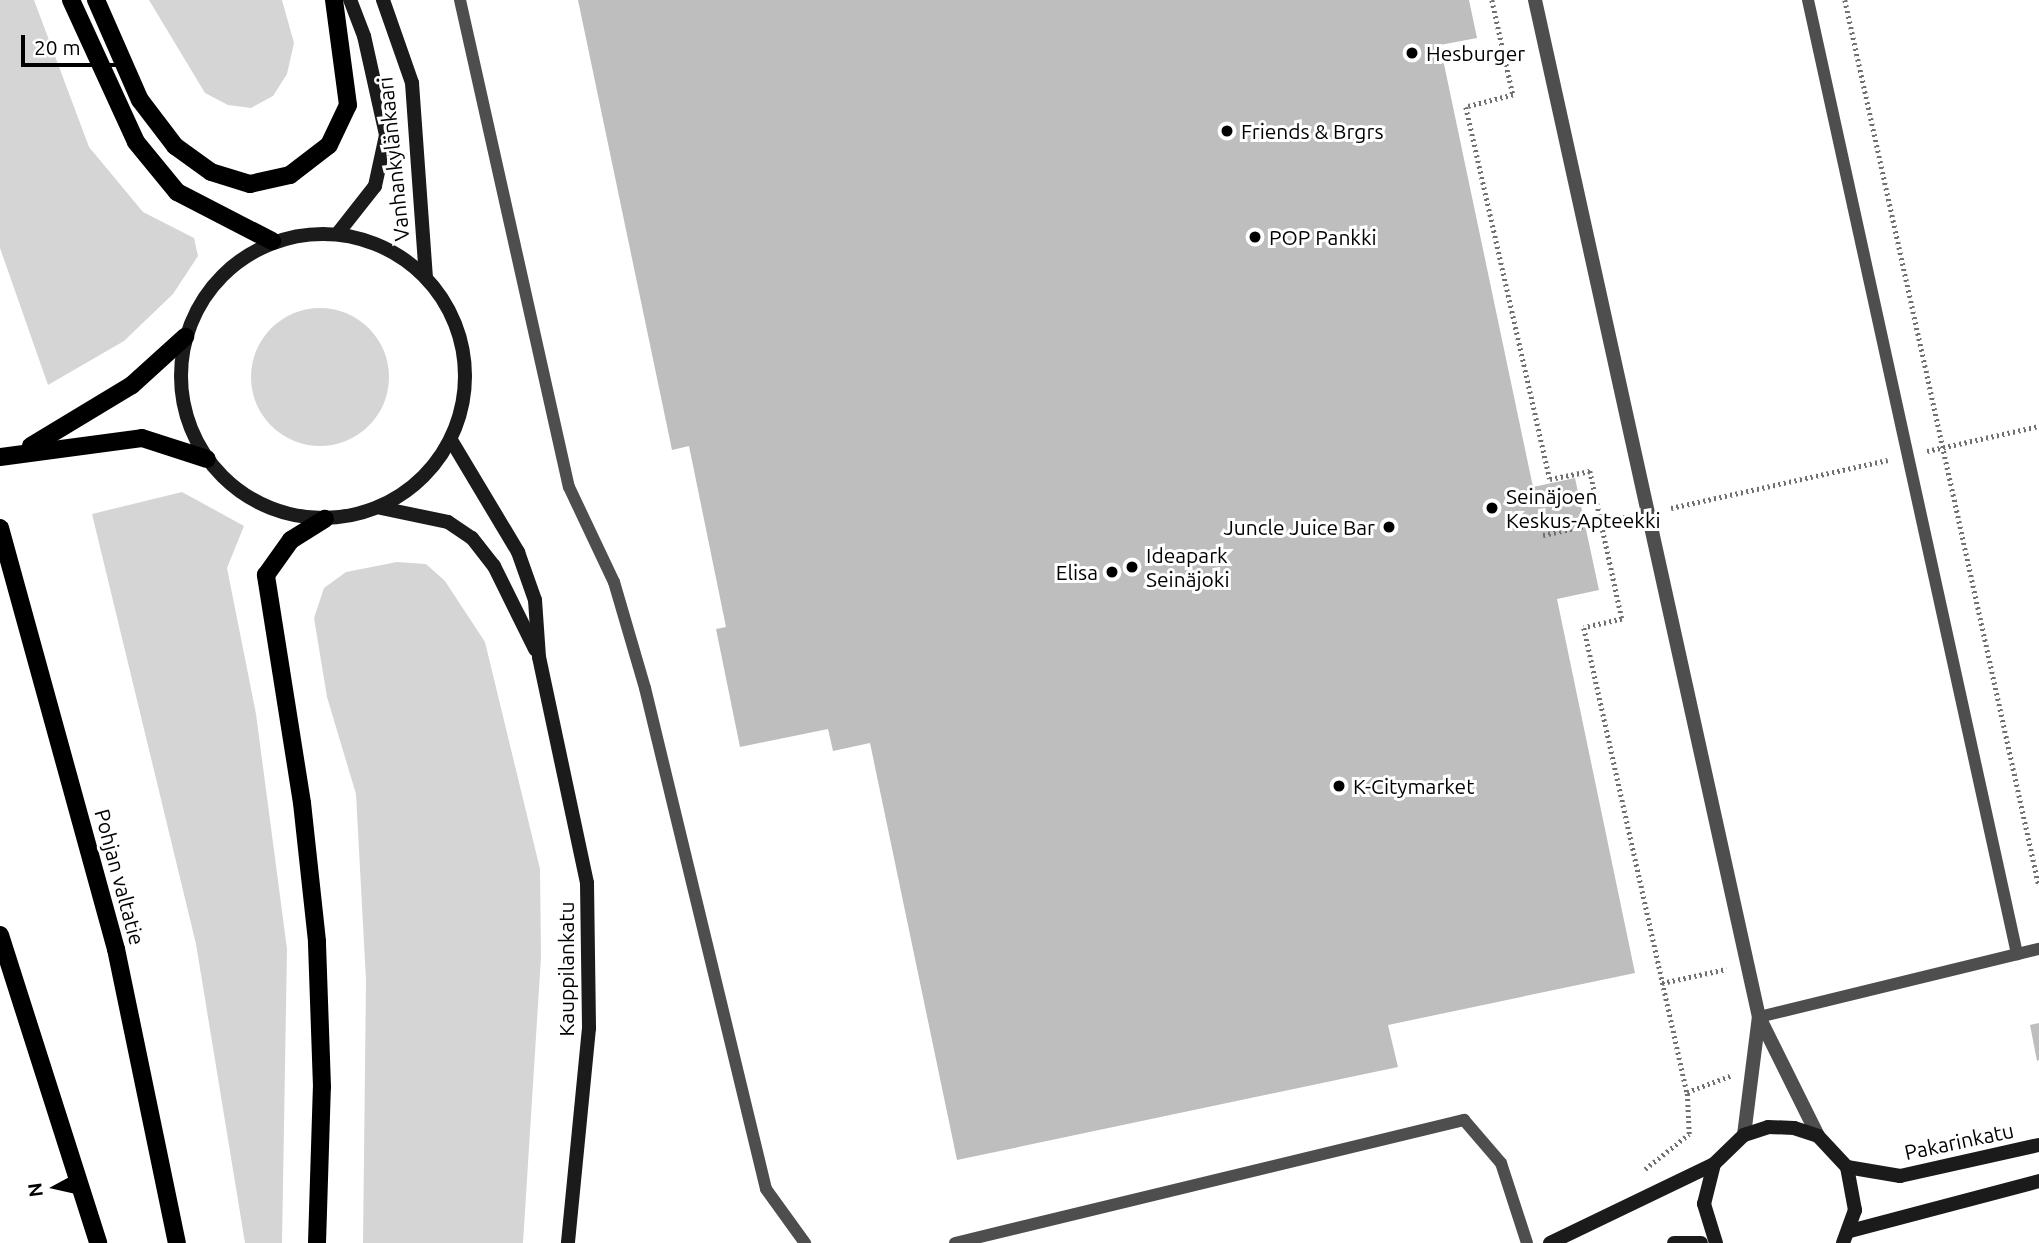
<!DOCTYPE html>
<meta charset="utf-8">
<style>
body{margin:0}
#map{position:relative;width:2039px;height:1243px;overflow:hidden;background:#fff;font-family:Ubuntu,sans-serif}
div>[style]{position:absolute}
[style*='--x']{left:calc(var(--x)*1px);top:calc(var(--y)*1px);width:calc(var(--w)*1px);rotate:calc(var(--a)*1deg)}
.green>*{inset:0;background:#d5d5d5}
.round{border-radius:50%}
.building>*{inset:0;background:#bebebe}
.path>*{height:4.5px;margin-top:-2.25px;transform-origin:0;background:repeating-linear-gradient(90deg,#707070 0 2px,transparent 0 5.5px)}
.lane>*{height:12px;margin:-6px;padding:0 6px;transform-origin:6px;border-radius:6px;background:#4e4e4e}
.street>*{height:14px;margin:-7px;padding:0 7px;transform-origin:7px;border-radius:7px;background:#4e4e4e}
.secondary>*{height:14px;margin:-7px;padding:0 7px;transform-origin:7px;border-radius:7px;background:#1b1b1b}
.secondary>.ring{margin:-7px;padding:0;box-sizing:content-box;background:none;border:14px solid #1b1b1b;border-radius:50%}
.primary>*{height:18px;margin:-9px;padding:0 9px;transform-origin:9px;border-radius:9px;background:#000}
.dots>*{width:19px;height:19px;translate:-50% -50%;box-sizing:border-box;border:4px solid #fff;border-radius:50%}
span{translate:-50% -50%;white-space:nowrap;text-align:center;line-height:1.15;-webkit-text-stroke:6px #fff;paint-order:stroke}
.poi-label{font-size:21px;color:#000}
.left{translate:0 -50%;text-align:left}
.right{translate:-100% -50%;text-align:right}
.street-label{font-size:21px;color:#000}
.north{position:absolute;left:21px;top:1152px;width:70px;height:70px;-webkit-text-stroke:5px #fff;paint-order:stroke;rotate:262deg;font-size:19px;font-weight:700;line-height:28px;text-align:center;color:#000}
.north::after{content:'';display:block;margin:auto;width:24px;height:32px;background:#000;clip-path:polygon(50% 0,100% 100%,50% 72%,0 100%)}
.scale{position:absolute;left:21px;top:35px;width:98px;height:32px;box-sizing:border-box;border:4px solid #000;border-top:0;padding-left:9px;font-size:21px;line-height:24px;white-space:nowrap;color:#000;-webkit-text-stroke:5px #fff;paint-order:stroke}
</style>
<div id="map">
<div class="green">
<i style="clip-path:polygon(0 0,34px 0,89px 147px,143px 212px,194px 238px,198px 256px,173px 294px,124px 341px,48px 385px,0 248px)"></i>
<i style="clip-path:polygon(149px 0,282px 0,294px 43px,287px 74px,273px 96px,251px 108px,228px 105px,205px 93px)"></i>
<i class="round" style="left:251px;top:308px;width:138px;height:138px"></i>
<i style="clip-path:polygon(182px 492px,244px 526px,227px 568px,256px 714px,287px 949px,282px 1243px,245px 1243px,196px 944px,92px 514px)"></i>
<i style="clip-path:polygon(397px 562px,426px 564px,445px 581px,485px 642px,540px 869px,541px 957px,523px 1243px,363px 1243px,366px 980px,356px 794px,327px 697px,314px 618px,324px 588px,346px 572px)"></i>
</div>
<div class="building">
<i style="clip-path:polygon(578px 0,1469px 0,1477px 38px,1440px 45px,1533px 487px,1575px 478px,1599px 590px,1557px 599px,1635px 973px,1388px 1025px,1398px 1067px,957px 1160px,870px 743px,833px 751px,828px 729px,740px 747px,716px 629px,726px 627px,689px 446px,672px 450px)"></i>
<i style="clip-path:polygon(2039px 1023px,2039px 1060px,2037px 1061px,2030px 1025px)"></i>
</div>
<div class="path">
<i style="--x:1492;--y:0;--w:97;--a:77.5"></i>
<i style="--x:1513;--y:95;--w:49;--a:165.7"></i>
<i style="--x:1466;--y:107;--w:381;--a:77.3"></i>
<i style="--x:1550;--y:479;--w:41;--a:-11.3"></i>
<i style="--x:1590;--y:471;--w:151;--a:77.8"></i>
<i style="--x:1622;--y:619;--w:39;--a:167"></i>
<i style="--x:1584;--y:628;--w:475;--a:77.5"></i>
<i style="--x:1845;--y:0;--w:907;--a:77.65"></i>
<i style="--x:1927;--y:451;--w:115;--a:-12.6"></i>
<i style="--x:1671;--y:508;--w:222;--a:-12.5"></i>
<i style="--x:1543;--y:535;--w:84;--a:-12.4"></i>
<i style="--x:1662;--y:983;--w:66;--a:-12.2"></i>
<i style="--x:1645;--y:1169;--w:56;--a:-38.5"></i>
<i style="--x:1689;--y:1134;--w:42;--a:-92.7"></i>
<i style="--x:1687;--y:1092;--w:46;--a:-20.4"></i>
</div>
<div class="lane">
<i style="--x:460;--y:0;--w:499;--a:77.4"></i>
<i style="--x:569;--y:487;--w:105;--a:64.7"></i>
<i style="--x:614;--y:582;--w:110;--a:73.7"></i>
<i style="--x:645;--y:688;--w:515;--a:76.42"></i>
<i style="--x:766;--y:1189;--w:67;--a:54.2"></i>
<i style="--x:1808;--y:0;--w:977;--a:77.64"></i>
<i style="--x:1759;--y:1017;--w:288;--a:-13.7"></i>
<i style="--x:955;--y:1243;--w:524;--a:-13.59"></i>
<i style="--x:1464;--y:1120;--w:57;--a:49.3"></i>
<i style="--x:1501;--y:1163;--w:84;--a:72"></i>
</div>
<div class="street">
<i style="--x:1535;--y:0;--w:1041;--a:77.58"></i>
<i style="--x:1759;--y:1017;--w:133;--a:63.6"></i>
<i style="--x:1744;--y:1135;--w:119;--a:-82.8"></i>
</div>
<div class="secondary">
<i style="--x:383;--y:0;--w:88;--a:70.7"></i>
<i style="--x:412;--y:83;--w:195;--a:85.9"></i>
<i style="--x:338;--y:233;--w:60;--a:-51.8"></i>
<i style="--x:375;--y:186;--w:52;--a:-77.8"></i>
<i style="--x:386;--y:135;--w:101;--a:-102.5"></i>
<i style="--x:364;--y:36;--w:39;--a:-111"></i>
<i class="ring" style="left:181px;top:234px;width:270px;height:270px"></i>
<i style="--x:451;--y:440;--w:131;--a:59.1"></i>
<i style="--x:518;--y:552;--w:51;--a:70.5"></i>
<i style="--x:535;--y:600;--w:57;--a:86"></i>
<i style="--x:539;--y:657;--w:231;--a:78"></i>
<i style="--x:587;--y:883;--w:145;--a:89.2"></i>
<i style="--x:589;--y:1028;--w:216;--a:95.6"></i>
<i style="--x:381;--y:508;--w:68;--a:11.8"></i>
<i style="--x:448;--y:522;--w:29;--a:34"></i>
<i style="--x:472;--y:538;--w:36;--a:52"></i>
<i style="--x:494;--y:566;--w:93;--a:63.7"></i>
<i style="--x:1847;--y:1167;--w:54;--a:9.6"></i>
<i style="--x:1900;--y:1176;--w:142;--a:-12.6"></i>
<i style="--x:1850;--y:1231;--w:196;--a:-14.8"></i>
<i style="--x:1550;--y:1243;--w:182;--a:-25.7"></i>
<i style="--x:1674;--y:1243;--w:27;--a:0"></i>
<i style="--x:1716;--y:1243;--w:41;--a:-107.1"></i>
<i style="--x:1704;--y:1204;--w:41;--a:-76"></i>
<i style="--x:1714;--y:1164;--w:42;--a:-44"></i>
<i style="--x:1744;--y:1135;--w:25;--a:-18"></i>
<i style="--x:1768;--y:1127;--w:26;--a:2"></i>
<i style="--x:1794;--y:1128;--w:25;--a:18"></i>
<i style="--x:1818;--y:1136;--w:42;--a:46.9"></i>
<i style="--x:1847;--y:1167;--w:44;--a:79.5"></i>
<i style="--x:1855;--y:1210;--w:35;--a:110"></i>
</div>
<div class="primary">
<i style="--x:71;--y:0;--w:156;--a:65.4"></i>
<i style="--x:136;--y:142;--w:65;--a:50.6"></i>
<i style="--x:177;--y:192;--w:107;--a:27.3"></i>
<i style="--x:96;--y:0;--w:109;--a:66.3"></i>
<i style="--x:140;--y:100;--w:58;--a:52.7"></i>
<i style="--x:175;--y:146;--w:44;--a:35.8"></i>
<i style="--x:211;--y:172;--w:41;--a:17.1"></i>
<i style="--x:250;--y:184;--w:41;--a:-12.7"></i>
<i style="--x:290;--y:175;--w:49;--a:-37.6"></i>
<i style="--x:329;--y:145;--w:44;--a:-64.6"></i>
<i style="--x:348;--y:105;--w:106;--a:-97.6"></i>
<i style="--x:31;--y:446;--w:118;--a:-31.1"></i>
<i style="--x:132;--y:385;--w:72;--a:-42.2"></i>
<i style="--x:0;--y:457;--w:143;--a:-7.6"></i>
<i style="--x:142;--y:438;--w:68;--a:17.9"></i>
<i style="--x:0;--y:528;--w:437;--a:74.6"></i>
<i style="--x:116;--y:949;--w:300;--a:78.3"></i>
<i style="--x:0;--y:935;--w:323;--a:72.3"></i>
<i style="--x:317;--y:1243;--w:156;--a:-88.2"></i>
<i style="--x:322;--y:1087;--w:146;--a:-92"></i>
<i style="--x:317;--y:941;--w:139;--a:-96.2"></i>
<i style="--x:302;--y:803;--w:231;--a:-99"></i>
<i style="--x:266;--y:575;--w:43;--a:-54.5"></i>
<i style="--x:291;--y:540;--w:40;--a:-32"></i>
</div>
<div class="dots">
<i style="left:1412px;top:53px;background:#000"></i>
<i style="left:1227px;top:131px;background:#000"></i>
<i style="left:1255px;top:237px;background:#000"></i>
<i style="left:1492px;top:508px;background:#000"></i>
<i style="left:1389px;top:527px;background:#000"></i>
<i style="left:1132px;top:567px;background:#000"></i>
<i style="left:1112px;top:572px;background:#000"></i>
<i style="left:1339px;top:786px;background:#000"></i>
</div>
<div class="poi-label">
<span class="left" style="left:1426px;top:53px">Hesburger</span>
<span class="left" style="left:1241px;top:131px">Friends &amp; Brgrs</span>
<span class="left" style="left:1269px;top:237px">POP Pankki</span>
<span class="left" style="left:1506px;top:508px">Seinäjoen<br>Keskus-Apteekki</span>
<span class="right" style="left:1375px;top:527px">Juncle Juice Bar</span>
<span class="left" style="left:1146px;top:567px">Ideapark<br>Seinäjoki</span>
<span class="right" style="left:1098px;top:572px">Elisa</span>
<span class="left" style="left:1353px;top:786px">K-Citymarket</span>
</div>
<div class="street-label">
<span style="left:393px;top:159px;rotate:-96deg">Vanhankylänkaari</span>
<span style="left:120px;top:877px;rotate:75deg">Pohjan valtatie</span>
<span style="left:566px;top:969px;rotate:-90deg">Kauppilankatu</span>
<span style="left:1959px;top:1141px;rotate:-12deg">Pakarinkatu</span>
</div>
<div class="north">N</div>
<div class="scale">20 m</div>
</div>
